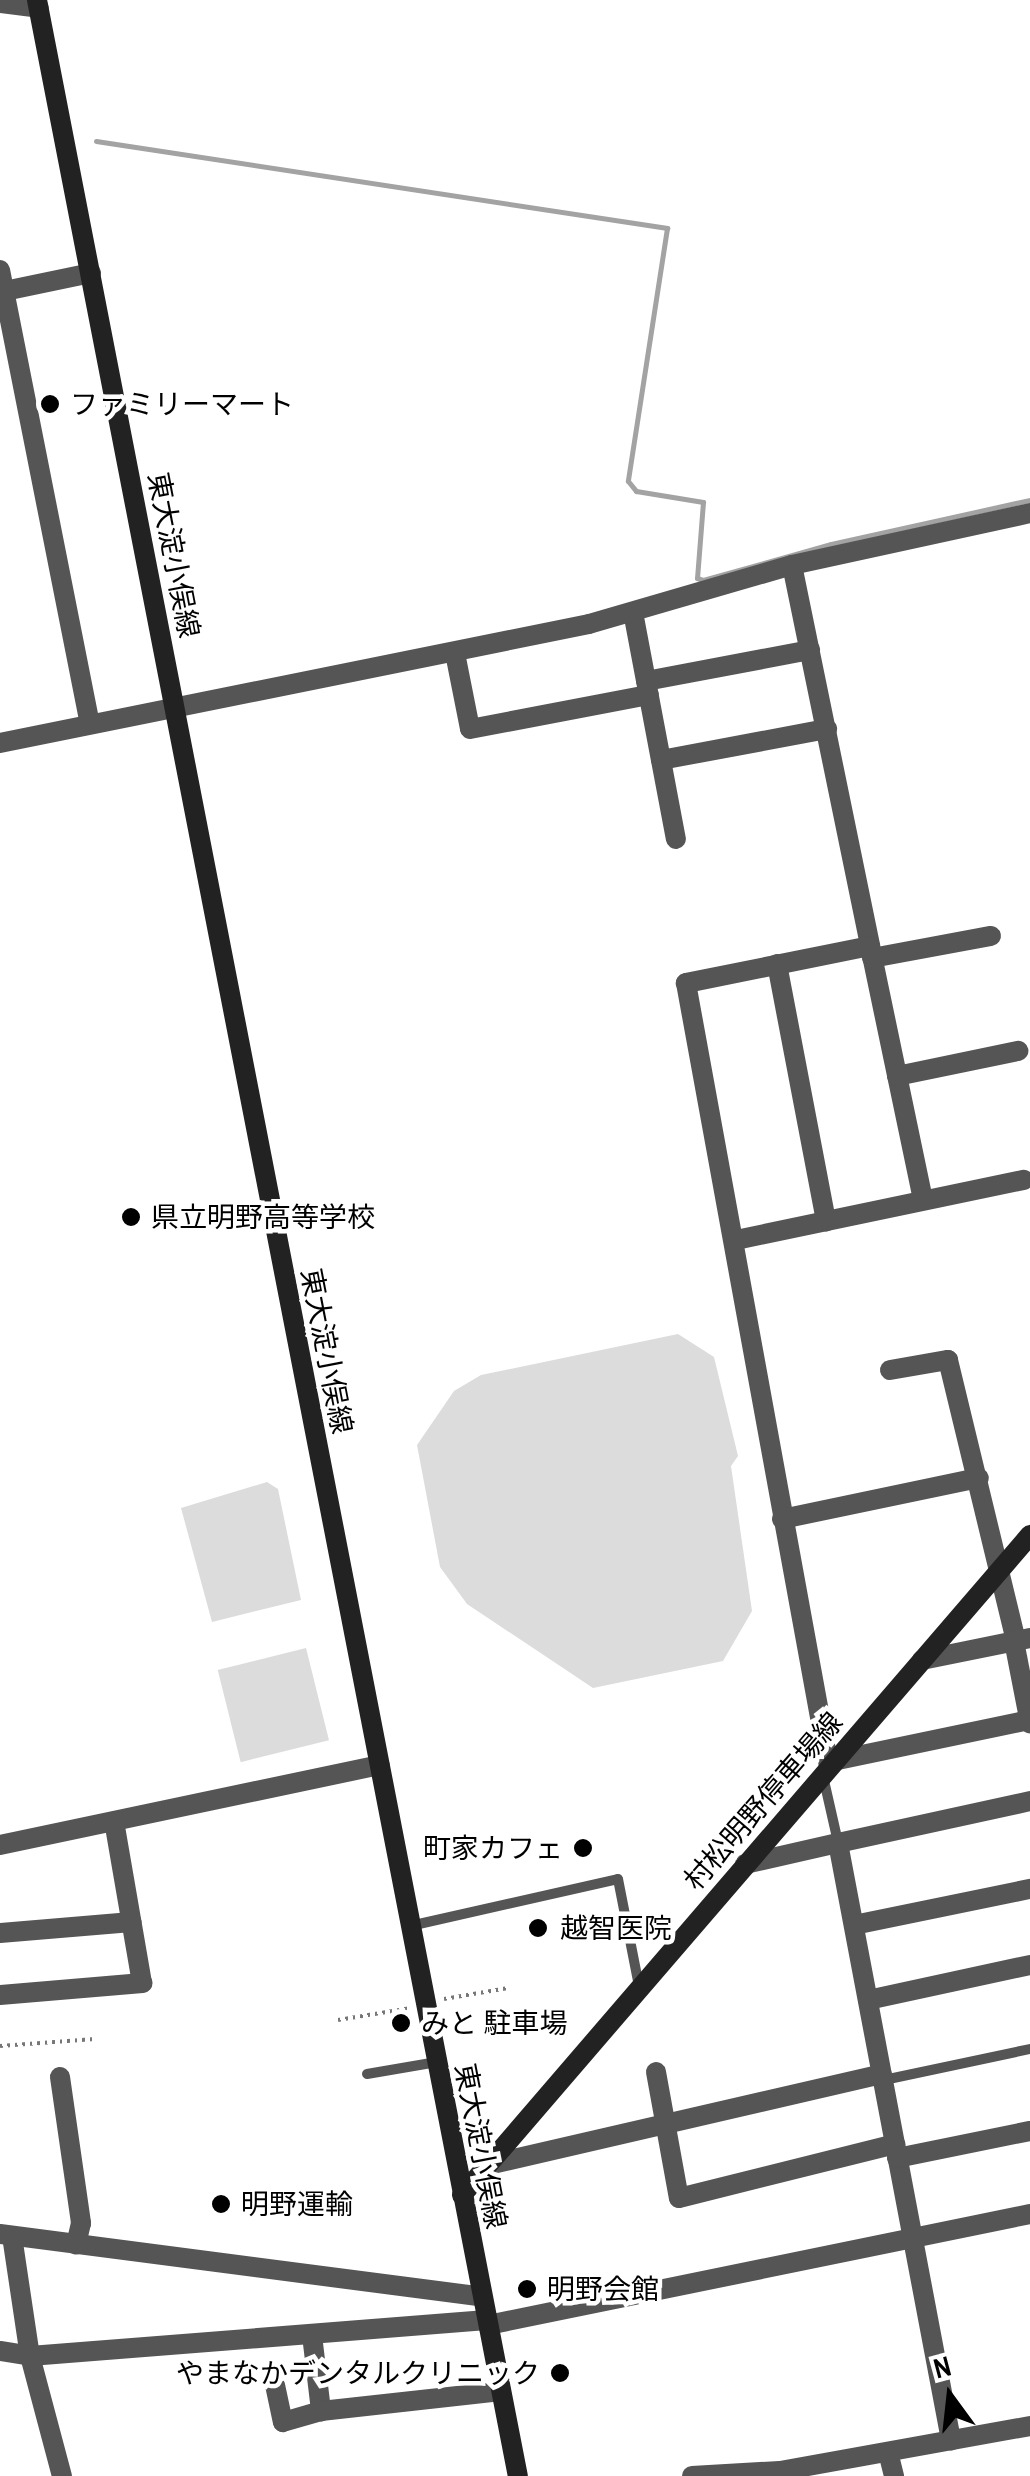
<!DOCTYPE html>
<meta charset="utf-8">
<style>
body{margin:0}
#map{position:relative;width:1030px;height:2476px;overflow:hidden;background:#fff;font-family:"Archivo Narrow","Noto Sans JP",sans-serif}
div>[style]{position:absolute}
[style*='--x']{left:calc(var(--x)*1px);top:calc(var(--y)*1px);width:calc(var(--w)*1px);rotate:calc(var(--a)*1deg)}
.green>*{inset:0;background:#dcdcdc;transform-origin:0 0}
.stream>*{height:5px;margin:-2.5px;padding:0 2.5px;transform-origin:2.5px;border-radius:2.5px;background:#a3a3a3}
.path>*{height:4px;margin-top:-2px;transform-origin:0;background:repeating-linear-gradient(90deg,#777 0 2.5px,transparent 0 7.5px)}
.service>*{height:10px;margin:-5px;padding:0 5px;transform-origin:5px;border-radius:5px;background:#555}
.minor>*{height:20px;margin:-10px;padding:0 10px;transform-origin:10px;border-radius:10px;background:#555}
.tertiary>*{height:20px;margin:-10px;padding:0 10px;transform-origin:10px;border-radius:10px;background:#555}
.secondary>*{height:20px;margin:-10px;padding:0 10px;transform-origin:10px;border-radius:10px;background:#222}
.dots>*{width:28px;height:28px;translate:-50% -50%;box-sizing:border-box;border:5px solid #fff;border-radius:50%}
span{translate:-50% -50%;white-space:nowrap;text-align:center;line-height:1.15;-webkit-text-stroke:9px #fff;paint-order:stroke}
.poi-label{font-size:28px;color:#000}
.left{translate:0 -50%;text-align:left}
.right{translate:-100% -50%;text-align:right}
.street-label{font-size:28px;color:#000}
.north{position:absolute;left:900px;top:2346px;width:100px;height:100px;-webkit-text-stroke:8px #fff;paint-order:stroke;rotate:345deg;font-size:28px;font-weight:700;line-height:40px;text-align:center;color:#000}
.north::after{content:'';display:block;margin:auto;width:35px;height:45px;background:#000;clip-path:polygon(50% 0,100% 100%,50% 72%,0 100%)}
</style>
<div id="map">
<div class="green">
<i style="clip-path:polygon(678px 1334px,714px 1357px,738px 1456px,731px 1466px,752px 1611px,723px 1661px,593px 1688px,467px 1604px,440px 1567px,417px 1445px,454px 1391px,481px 1375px)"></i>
<i style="clip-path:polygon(267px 1482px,278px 1489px,301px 1600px,212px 1622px,181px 1508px)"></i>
<i style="left:306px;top:1648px;width:95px;height:91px;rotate:76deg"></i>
</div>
<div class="stream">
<i style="--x:96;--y:141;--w:578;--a:8.66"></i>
<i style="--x:667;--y:228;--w:256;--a:98.8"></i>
<i style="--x:628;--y:481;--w:13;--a:51"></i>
<i style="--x:636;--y:491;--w:68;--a:9.3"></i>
<i style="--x:703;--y:502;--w:76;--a:94.5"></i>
<i style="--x:697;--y:578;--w:6;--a:18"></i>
<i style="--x:703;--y:580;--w:133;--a:-15.7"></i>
<i style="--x:831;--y:544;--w:204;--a:-12.5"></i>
</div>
<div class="path">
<i style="--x:444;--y:1999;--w:65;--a:-9.8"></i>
<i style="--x:338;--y:2020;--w:74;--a:-9.3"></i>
<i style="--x:0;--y:2046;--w:95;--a:-4.2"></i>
</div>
<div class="service">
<i style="--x:823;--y:1776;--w:68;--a:77.2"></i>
<i style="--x:410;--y:1926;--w:213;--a:-12.7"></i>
<i style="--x:618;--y:1879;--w:109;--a:78.9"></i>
<i style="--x:367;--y:2074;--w:71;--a:-9.7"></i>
<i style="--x:884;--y:2080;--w:149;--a:-12"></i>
</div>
<div class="minor">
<i style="--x:0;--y:3;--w:39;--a:7"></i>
<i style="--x:0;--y:270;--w:462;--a:78.8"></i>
<i style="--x:0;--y:292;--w:93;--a:-11.8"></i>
<i style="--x:792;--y:565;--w:389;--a:78.4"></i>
<i style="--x:870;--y:946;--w:188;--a:168.6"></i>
<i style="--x:686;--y:983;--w:797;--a:79.66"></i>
<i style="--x:633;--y:612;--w:231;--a:79.3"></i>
<i style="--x:455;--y:653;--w:77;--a:78.8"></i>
<i style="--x:470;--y:729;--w:182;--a:-10.8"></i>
<i style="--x:646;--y:681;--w:167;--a:-10.7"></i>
<i style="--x:0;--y:743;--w:601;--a:-11.42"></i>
<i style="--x:589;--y:624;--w:211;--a:-16.2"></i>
<i style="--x:792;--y:565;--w:244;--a:-12.3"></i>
<i style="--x:661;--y:760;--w:169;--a:-10.6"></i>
<i style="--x:870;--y:946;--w:259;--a:78.2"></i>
<i style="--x:872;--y:958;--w:121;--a:-10.5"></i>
<i style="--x:777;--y:964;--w:262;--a:79.2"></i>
<i style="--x:897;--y:1076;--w:124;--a:-11.7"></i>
<i style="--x:736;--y:1240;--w:294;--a:-11.8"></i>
<i style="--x:890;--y:1370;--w:59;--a:-9.8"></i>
<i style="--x:948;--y:1360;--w:289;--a:76.4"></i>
<i style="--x:782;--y:1519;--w:201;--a:-11.8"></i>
<i style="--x:1014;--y:1641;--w:84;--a:79"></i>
<i style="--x:922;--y:1660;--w:110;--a:-11.5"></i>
<i style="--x:833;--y:1761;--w:200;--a:-11.8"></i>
<i style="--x:838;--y:1843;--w:197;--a:-12.3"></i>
<i style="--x:0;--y:1845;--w:388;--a:-11.9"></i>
<i style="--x:745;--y:1864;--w:95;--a:-12.7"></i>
<i style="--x:838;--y:1843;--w:608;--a:79.28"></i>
<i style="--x:854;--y:1925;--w:180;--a:-11.6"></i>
<i style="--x:0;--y:1933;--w:132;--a:-4.8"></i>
<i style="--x:0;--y:1995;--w:143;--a:-4.8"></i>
<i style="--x:142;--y:1983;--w:164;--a:-99.8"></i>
<i style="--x:868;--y:2000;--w:166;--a:-12.2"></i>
<i style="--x:656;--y:2072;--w:128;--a:79.7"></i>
<i style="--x:679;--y:2198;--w:223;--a:-14"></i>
<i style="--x:60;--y:2077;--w:148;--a:81.8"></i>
<i style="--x:81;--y:2223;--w:22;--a:103"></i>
<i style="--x:897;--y:2158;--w:136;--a:-11.5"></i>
<i style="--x:488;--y:2165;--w:404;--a:-13"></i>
<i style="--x:12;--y:2236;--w:121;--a:81.5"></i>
<i style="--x:30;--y:2356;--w:124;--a:75.1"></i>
<i style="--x:488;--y:2325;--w:553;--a:-11.57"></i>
<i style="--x:312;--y:2335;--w:77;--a:83.2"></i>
<i style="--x:321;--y:2411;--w:181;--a:-6.3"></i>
<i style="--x:0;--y:2351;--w:30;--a:9"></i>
<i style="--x:30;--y:2356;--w:458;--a:-4.5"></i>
<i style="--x:275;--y:2385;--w:38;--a:78"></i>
<i style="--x:283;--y:2422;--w:40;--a:-16"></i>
<i style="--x:888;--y:2452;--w:25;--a:76"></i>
<i style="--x:692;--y:2476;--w:88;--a:-3.3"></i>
<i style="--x:780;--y:2471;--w:254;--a:-10.2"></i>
</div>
<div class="tertiary">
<i style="--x:0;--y:2234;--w:486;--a:7.4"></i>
</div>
<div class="secondary">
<i style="--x:37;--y:0;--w:2522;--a:79.01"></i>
<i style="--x:462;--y:2195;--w:871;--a:-49.28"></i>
</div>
<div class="dots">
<i style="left:50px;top:404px;background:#000"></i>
<i style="left:131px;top:1217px;background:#000"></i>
<i style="left:583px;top:1848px;background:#000"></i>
<i style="left:538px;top:1928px;background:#000"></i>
<i style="left:401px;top:2023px;background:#000"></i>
<i style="left:221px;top:2204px;background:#000"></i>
<i style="left:527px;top:2289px;background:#000"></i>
<i style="left:560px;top:2373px;background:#000"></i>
</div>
<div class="poi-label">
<span class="left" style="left:70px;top:404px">ファミリーマート</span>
<span class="left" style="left:151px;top:1217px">県立明野高等学校</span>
<span class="right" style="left:563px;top:1848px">町家カフェ</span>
<span class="left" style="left:560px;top:1928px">越智医院</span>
<span class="left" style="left:421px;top:2023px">みと 駐車場</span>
<span class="left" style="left:241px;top:2204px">明野運輸</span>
<span class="left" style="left:547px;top:2289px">明野会館</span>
<span class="right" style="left:540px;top:2373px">やまなかデンタルクリニック</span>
</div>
<div class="street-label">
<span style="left:174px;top:555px;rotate:79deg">東大淀小俣線</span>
<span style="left:327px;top:1351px;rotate:79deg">東大淀小俣線</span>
<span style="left:763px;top:1801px;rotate:-49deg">村松明野停車場線</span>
<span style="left:481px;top:2146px;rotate:79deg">東大淀小俣線</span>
</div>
<div class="north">N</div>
</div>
